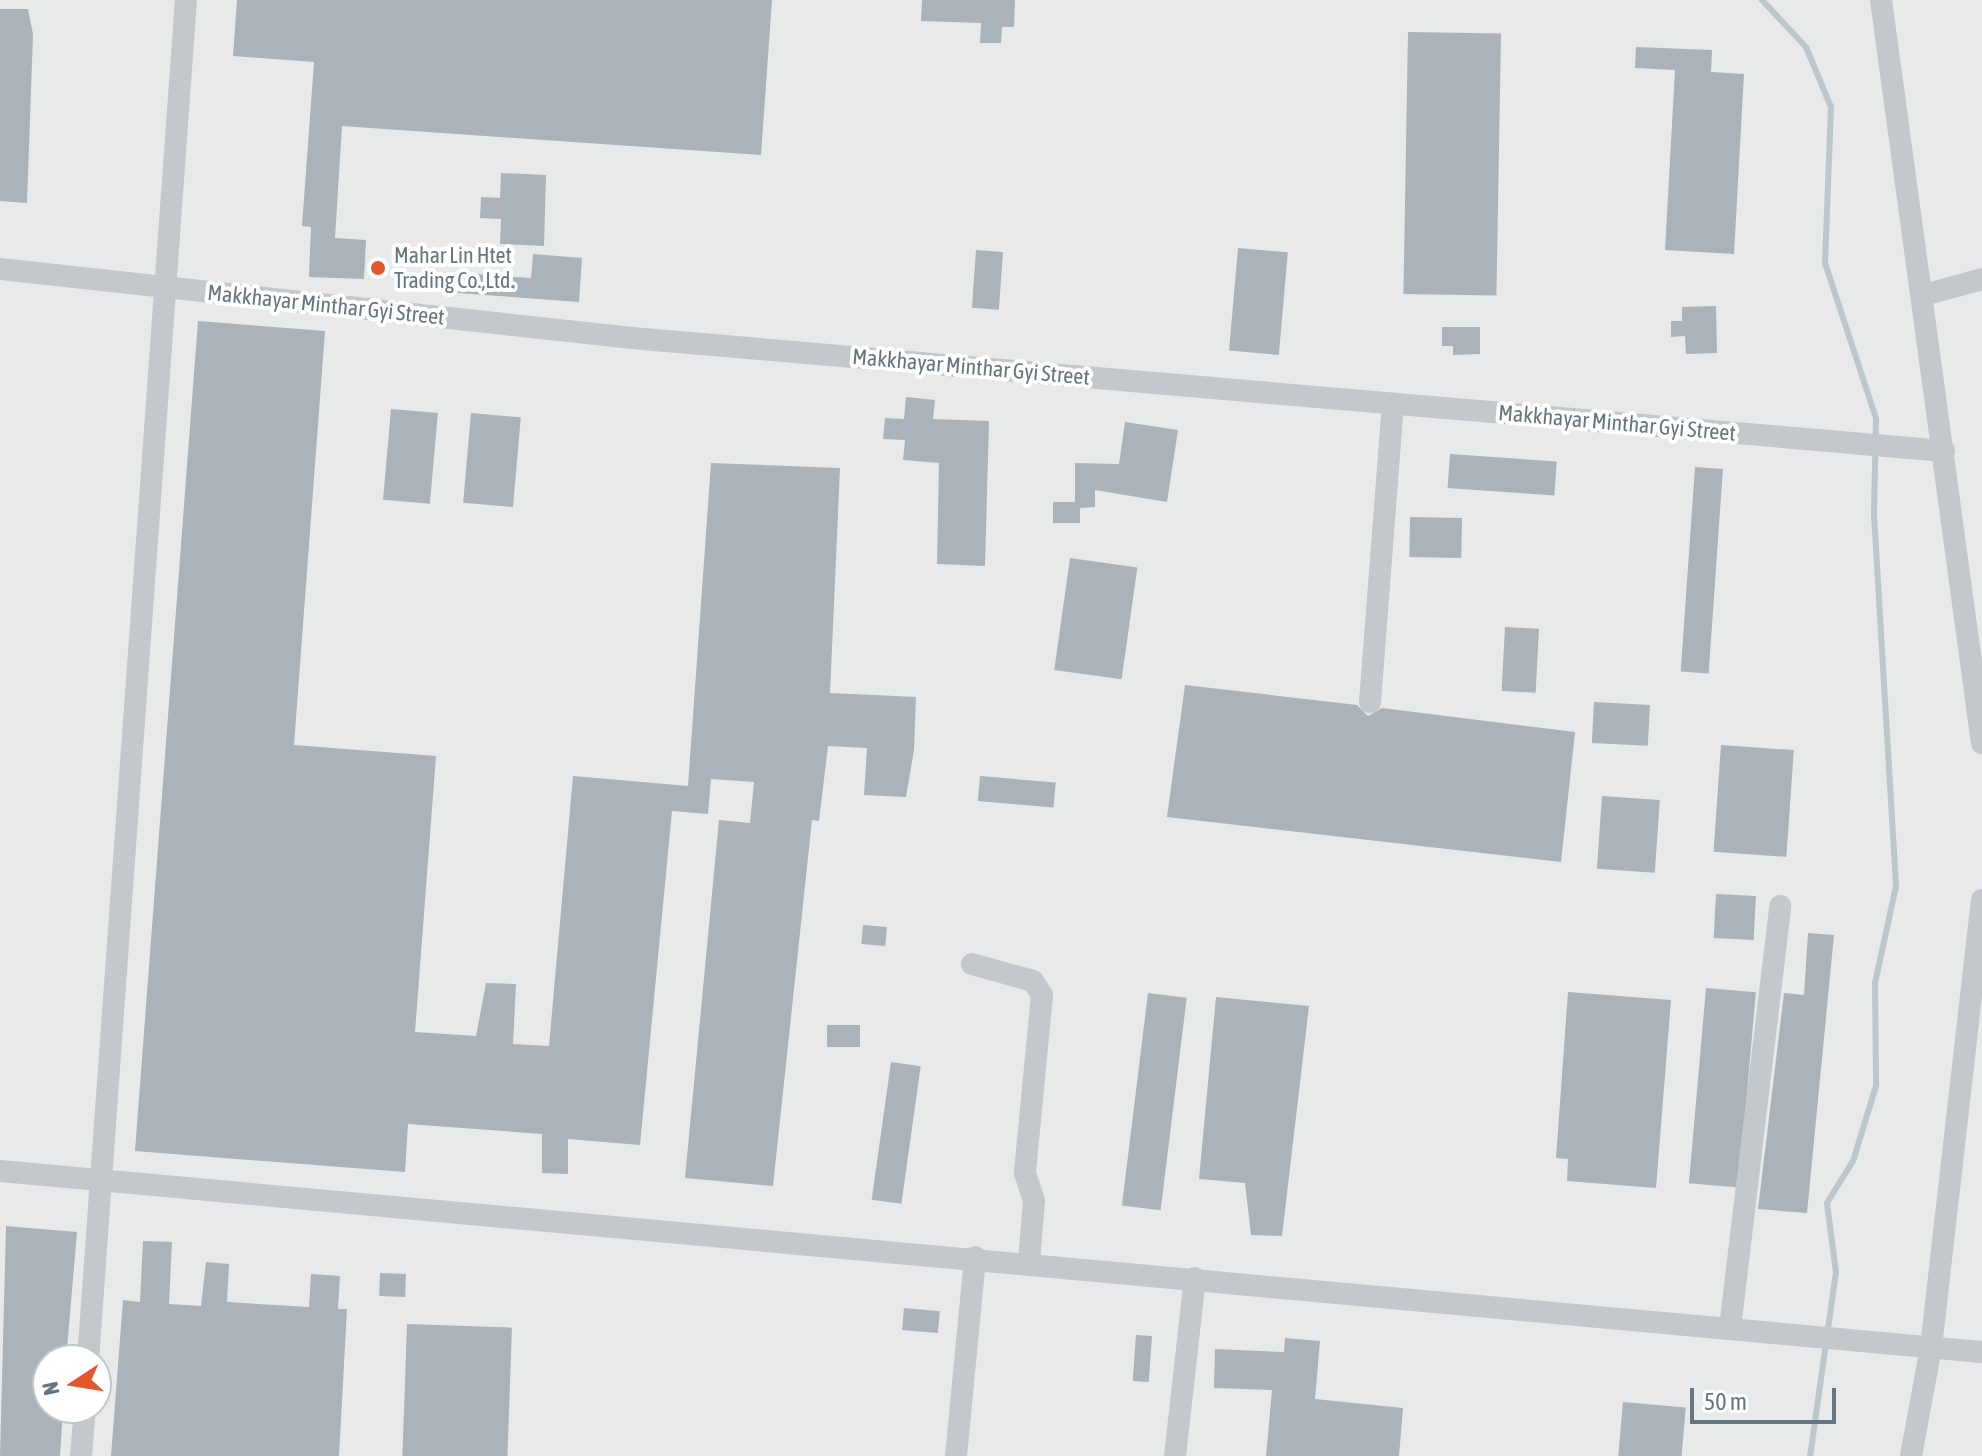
<!DOCTYPE html>
<style>
body{margin:0}
#map{position:relative;width:1982px;height:1456px;overflow:hidden;background:#fafaf8;font-family:"Asap Condensed",sans-serif}
div>[style]{position:absolute}
[style*='--x']{left:calc(var(--x)*1px);top:calc(var(--y)*1px);width:calc(var(--w)*1px);rotate:calc(var(--a)*1deg)}
.built>*{inset:0;background:#e8e9e9}
.stream>*{height:6px;margin:-3px;padding:0 3px;transform-origin:3px;border-radius:3px;background:#bbc7cb}
.building>*{inset:0;background:#aab3b9;transform-origin:0 0}
.minor>*{height:22px;margin:-11px;padding:0 11px;transform-origin:11px;border-radius:11px;background:#c3c8cc}
.dots>*{width:22px;height:22px;translate:-50% -50%;box-sizing:border-box;border:4px solid #fff;border-radius:50%}
span{translate:-50% -50%;white-space:nowrap;text-align:center;line-height:1.15;-webkit-text-stroke:8px #fff;paint-order:stroke}
.poi-label{font-size:22px;color:#657683}
.left{translate:0 -50%;text-align:left}
.street-label{font-size:22px;color:#657683}
.north{position:absolute;left:32px;top:1344px;width:80px;height:80px;box-sizing:border-box;background:#fff;border:2px solid #c1c8cd;border-radius:50%;rotate:258deg;font-size:22px;font-weight:700;line-height:32px;text-align:center;color:#657683}
.north::after{content:'';display:block;margin:auto;width:28px;height:36px;background:#e4572e;clip-path:polygon(50% 0,100% 100%,50% 72%,0 100%)}
.scale{position:absolute;left:1690px;top:1388px;width:146px;height:36px;box-sizing:border-box;border:4px solid #657683;border-top:0;padding-left:10px;font-size:24px;line-height:28px;white-space:nowrap;color:#657683;-webkit-text-stroke:6px #fff;paint-order:stroke}
</style>
<div id="map">
<div class="built">
<i style="clip-path:polygon(evenodd,0 0,1982px 0,1982px 1456px,0 1456px,0 0,48px 1360px,96px 1360px,96px 1408px,48px 1408px,48px 1360px)"></i>
</div>
<div class="stream">
<i style="--x:1762;--y:0;--w:64;--a:46.9"></i>
<i style="--x:1806;--y:47;--w:65;--a:67.4"></i>
<i style="--x:1831;--y:107;--w:156;--a:92.2"></i>
<i style="--x:1825;--y:263;--w:163;--a:71.8"></i>
<i style="--x:1876;--y:418;--w:97;--a:91.2"></i>
<i style="--x:1874;--y:515;--w:372;--a:86.6"></i>
<i style="--x:1896;--y:886;--w:99;--a:102.2"></i>
<i style="--x:1875;--y:983;--w:103;--a:89.4"></i>
<i style="--x:1876;--y:1086;--w:78;--a:107"></i>
<i style="--x:1853;--y:1161;--w:49;--a:121.8"></i>
<i style="--x:1827;--y:1203;--w:70;--a:82.6"></i>
<i style="--x:1836;--y:1272;--w:186;--a:98"></i>
</div>
<div class="building">
<i style="clip-path:polygon(237px 0,772px 0,761px 155px,342px 126px,335px 238px,366px 240px,364px 279px,309px 277px,311px 227px,302px 226px,314px 62px,233px 56px)"></i>
<i style="clip-path:polygon(922px 0,1015px 0,1014px 27px,1002px 27px,1001px 43px,980px 43px,981px 23px,921px 21px)"></i>
<i style="clip-path:polygon(0 9px,28px 9px,33px 34px,27px 203px,0 201px)"></i>
<i style="left:1408px;top:32px;width:93px;height:262px;rotate:1deg"></i>
<i style="clip-path:polygon(1636px 47px,1712px 50px,1711px 72px,1744px 74px,1734px 254px,1665px 250px,1675px 70px,1635px 68px)"></i>
<i style="clip-path:polygon(501px 173px,546px 175px,544px 246px,500px 244px,501px 219px,480px 218px,481px 197px,500px 198px)"></i>
<i style="left:1238px;top:248px;width:50px;height:103px;rotate:5deg"></i>
<i style="left:976px;top:250px;width:27px;height:58px;rotate:4deg"></i>
<i style="clip-path:polygon(533px 254px,582px 258px,579px 302px,458px 293px,460px 273px,531px 278px)"></i>
<i style="clip-path:polygon(1716px 306px,1717px 353px,1686px 354px,1685px 336px,1671px 337px,1671px 321px,1682px 321px,1682px 307px)"></i>
<i style="clip-path:polygon(198px 321px,325px 331px,294px 745px,436px 756px,415px 1032px,476px 1036px,486px 983px,516px 984px,513px 1044px,549px 1046px,573px 776px,688px 786px,711px 463px,840px 468px,830px 693px,916px 697px,914px 750px,906px 797px,864px 795px,867px 748px,828px 746px,819px 821px,812px 820px,773px 1186px,685px 1178px,719px 820px,750px 823px,754px 782px,711px 779px,708px 814px,672px 811px,640px 1145px,568px 1139px,568px 1174px,542px 1173px,542px 1134px,408px 1124px,405px 1172px,135px 1151px)"></i>
<i style="clip-path:polygon(1442px 327px,1480px 327px,1480px 354px,1453px 355px,1453px 346px,1442px 346px)"></i>
<i style="clip-path:polygon(906px 397px,935px 400px,933px 419px,989px 421px,985px 566px,937px 564px,939px 463px,903px 460px,905px 440px,883px 439px,885px 418px,904px 419px)"></i>
<i style="left:391px;top:409px;width:47px;height:91px;rotate:5deg"></i>
<i style="left:471px;top:413px;width:50px;height:90px;rotate:5deg"></i>
<i style="clip-path:polygon(1125px 422px,1178px 430px,1167px 502px,1095px 490px,1095px 507px,1080px 508px,1080px 523px,1053px 523px,1053px 502px,1075px 502px,1075px 463px,1119px 464px)"></i>
<i style="left:1450px;top:454px;width:107px;height:34px;rotate:4deg"></i>
<i style="left:1695px;top:467px;width:28px;height:205px;rotate:4deg"></i>
<i style="left:1410px;top:517px;width:52px;height:40px;rotate:1deg"></i>
<i style="left:1070px;top:558px;width:68px;height:113px;rotate:8deg"></i>
<i style="left:1505px;top:627px;width:34px;height:64px;rotate:3deg"></i>
<i style="clip-path:polygon(1185px 685px,1357px 705px,1368px 716px,1382px 708px,1575px 732px,1561px 862px,1167px 817px)"></i>
<i style="left:1594px;top:702px;width:56px;height:41px;rotate:3deg"></i>
<i style="left:1721px;top:745px;width:73px;height:107px;rotate:4deg"></i>
<i style="left:980px;top:776px;width:76px;height:25px;rotate:5deg"></i>
<i style="left:1602px;top:796px;width:58px;height:73px;rotate:4deg"></i>
<i style="left:1716px;top:894px;width:40px;height:44px;rotate:3deg"></i>
<i style="left:863px;top:925px;width:24px;height:19px;rotate:5deg"></i>
<i style="clip-path:polygon(1808px 933px,1834px 935px,1807px 1213px,1758px 1209px,1784px 993px,1804px 995px)"></i>
<i style="left:1706px;top:988px;width:50px;height:196px;rotate:5deg"></i>
<i style="clip-path:polygon(1568px 992px,1671px 1000px,1656px 1188px,1567px 1181px,1568px 1159px,1556px 1158px)"></i>
<i style="left:1148px;top:993px;width:39px;height:214px;rotate:7deg"></i>
<i style="clip-path:polygon(1216px 997px,1309px 1006px,1282px 1236px,1251px 1235px,1245px 1183px,1199px 1179px)"></i>
<i style="left:827px;top:1025px;width:33px;height:22px"></i>
<i style="left:891px;top:1062px;width:30px;height:139px;rotate:8deg"></i>
<i style="clip-path:polygon(6px 1226px,77px 1232px,66px 1360px,48px 1360px,48px 1408px,63px 1408px,60px 1456px,0 1456px)"></i>
<i style="clip-path:polygon(143px 1241px,172px 1242px,169px 1304px,201px 1306px,206px 1262px,229px 1264px,227px 1302px,309px 1307px,311px 1274px,340px 1276px,338px 1309px,347px 1309px,339px 1456px,111px 1456px,123px 1300px,140px 1302px)"></i>
<i style="left:380px;top:1273px;width:26px;height:23px;rotate:2deg"></i>
<i style="left:904px;top:1308px;width:36px;height:22px;rotate:5deg"></i>
<i style="left:407px;top:1324px;width:105px;height:132px;rotate:2deg"></i>
<i style="left:1136px;top:1335px;width:16px;height:46px;rotate:4deg"></i>
<i style="clip-path:polygon(1285px 1338px,1320px 1341px,1315px 1399px,1403px 1408px,1399px 1456px,1266px 1456px,1272px 1390px,1214px 1388px,1215px 1349px,1284px 1352px)"></i>
<i style="left:1623px;top:1402px;width:63px;height:54px;rotate:5deg"></i>
</div>
<div class="minor">
<i style="--x:1881;--y:0;--w:750;--a:82.26"></i>
<i style="--x:0;--y:269;--w:636;--a:6.23"></i>
<i style="--x:632;--y:338;--w:1317;--a:4.92"></i>
<i style="--x:1924;--y:295;--w:60;--a:-15.4"></i>
<i style="--x:1370;--y:702;--w:299;--a:-85.6"></i>
<i style="--x:972;--y:964;--w:63;--a:15.6"></i>
<i style="--x:1033;--y:981;--w:17;--a:57"></i>
<i style="--x:1042;--y:995;--w:179;--a:95.5"></i>
<i style="--x:1025;--y:1173;--w:29;--a:72"></i>
<i style="--x:1034;--y:1201;--w:61;--a:94.7"></i>
<i style="--x:0;--y:1171;--w:1990;--a:5.22"></i>
<i style="--x:1730;--y:1328;--w:425;--a:-83.2"></i>
<i style="--x:88;--y:1360;--w:1364;--a:-85.88"></i>
<i style="--x:81;--y:1456;--w:48;--a:-85.2"></i>
<i style="--x:956;--y:1456;--w:200;--a:-84.5"></i>
<i style="--x:1175;--y:1456;--w:179;--a:-83.6"></i>
<i style="--x:1911;--y:1456;--w:111;--a:-79.6"></i>
<i style="--x:1931;--y:1347;--w:450;--a:-83.5"></i>
</div>
<div class="dots">
<i style="left:378px;top:268px;background:#e4572e"></i>
</div>
<div class="poi-label">
<span class="left" style="left:394px;top:268px">Mahar Lin Htet<br>Trading Co.,Ltd.</span>
</div>
<div class="street-label">
<span style="left:326px;top:305px;rotate:6deg">Makkhayar Minthar Gyi Street</span>
<span style="left:971px;top:367px;rotate:5deg">Makkhayar Minthar Gyi Street</span>
<span style="left:1617px;top:423px;rotate:5deg">Makkhayar Minthar Gyi Street</span>
</div>
<div class="north">N</div>
<div class="scale">50 m</div>
</div>
